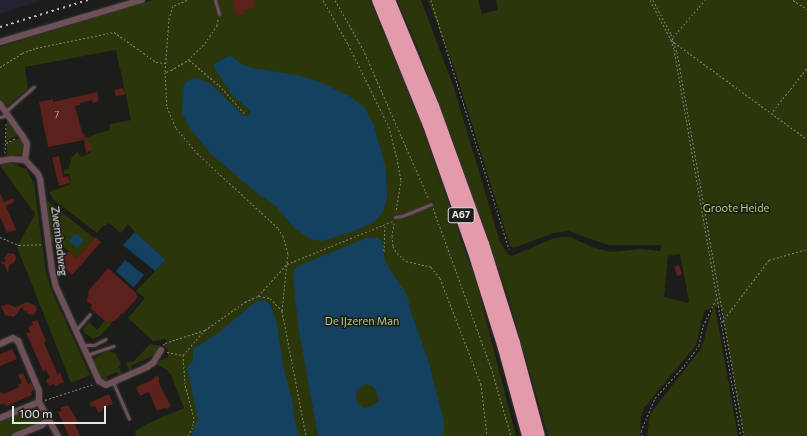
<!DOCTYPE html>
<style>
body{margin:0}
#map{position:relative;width:807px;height:436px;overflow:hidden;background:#1c1c1a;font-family:Commissioner,sans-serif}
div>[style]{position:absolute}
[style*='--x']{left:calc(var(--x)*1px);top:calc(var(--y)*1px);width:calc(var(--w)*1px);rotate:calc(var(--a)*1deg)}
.industrial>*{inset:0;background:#232030}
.green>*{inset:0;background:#2b360a}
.water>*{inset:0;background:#14415f;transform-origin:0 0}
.building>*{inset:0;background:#5c211a;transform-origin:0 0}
.path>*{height:1px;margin-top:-0.5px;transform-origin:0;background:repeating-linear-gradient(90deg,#80807e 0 2px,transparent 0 4px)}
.roads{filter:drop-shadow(0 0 1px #383836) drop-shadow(0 0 1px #383836)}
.lane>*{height:3px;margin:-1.5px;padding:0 1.5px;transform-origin:1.5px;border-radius:1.5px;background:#6e5158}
.street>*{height:6px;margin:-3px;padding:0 3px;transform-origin:3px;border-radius:3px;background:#6e5158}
.highway>*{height:12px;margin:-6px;padding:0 6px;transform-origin:6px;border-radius:6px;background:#e39bac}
.rail>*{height:2px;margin-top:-1px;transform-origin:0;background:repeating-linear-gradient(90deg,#bbbbb9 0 2px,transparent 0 6px)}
span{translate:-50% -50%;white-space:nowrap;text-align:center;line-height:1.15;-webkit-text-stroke:3px #1c1c1a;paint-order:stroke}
.number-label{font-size:9px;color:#c2b3b0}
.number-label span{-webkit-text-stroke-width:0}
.shield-label span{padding:1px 3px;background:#1c1c1a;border:1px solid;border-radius:3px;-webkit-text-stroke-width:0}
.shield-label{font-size:10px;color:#e4e4e2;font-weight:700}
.park-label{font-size:11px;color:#b3cd74}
.street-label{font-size:11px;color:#e4e4e2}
.scale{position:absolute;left:12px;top:406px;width:94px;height:18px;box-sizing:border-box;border:2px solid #e4e4e2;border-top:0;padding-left:5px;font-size:12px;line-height:14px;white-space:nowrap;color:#e4e4e2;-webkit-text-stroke:3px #1c1c1a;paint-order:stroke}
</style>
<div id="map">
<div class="industrial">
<i style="clip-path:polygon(0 0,43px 0,0 14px)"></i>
</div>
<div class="green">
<i style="clip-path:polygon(152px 0,370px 0,419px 118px,478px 288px,516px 436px,136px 436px,135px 431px,153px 421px,184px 408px,171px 375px,167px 370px,156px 364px,157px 362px,168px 357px,168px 350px,164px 346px,167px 343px,166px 339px,153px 341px,128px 318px,145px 298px,136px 291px,166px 260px,135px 232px,128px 224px,121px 233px,109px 223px,102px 227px,97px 233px,54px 200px,49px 192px,71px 184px,69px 174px,64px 174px,64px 170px,68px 169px,72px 157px,77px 152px,81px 157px,91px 153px,85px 138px,109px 130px,110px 124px,131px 120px,116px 50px,25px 67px,28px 89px,8px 106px,0 101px,0 47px)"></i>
<i style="clip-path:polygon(evenodd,397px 0,421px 0,454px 88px,500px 242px,508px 254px,512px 256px,552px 239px,563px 237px,570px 237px,592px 247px,610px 252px,641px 249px,660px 251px,661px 245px,608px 245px,568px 231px,554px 233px,513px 248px,510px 246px,456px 73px,428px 0,478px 0,482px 14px,498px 10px,496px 0,807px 0,807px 436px,744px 436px,721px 306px,715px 307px,738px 436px,647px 436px,650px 414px,700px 350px,704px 340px,710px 316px,714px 307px,704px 311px,696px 345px,644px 408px,641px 416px,640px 436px,548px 436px,508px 297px,480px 217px,419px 51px,397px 0,680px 254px,689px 302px,688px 303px,664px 297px,668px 256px,680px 254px)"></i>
<i style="clip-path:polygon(7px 120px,9px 120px,19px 135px,6px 141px)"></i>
<i style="clip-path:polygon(20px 138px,24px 144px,24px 150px,21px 155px,7px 156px,7px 143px)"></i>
<i style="clip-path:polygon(12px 163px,27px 170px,34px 183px,46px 272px,51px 289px,90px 375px,71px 383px,17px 247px,35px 214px,0 166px,0 165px)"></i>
<i style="clip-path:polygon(44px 198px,94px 238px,77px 258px,55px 240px,50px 245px)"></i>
<i style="clip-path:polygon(107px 318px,112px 323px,100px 336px,93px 339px,84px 333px,83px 329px,89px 322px,97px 330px)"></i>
<i style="clip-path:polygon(150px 344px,162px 346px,154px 358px,152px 356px,131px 366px,132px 371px,130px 371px,126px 363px,134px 361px)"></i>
<i style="clip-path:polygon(107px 351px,115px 353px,121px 363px,119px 367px,122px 374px,119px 376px,117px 372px,106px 377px,108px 381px,105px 382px,102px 381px,91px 360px)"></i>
<i style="clip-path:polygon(33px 407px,39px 408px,43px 414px,41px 421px,9px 436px,0 436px,0 421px)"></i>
</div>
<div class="water">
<i style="clip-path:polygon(230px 55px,240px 63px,252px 68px,296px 75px,318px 81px,351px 97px,364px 107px,374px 125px,386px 169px,387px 199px,383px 212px,374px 222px,352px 232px,322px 241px,313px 240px,294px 228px,276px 206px,258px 194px,211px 154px,189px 127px,182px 113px,183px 87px,186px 82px,193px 78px,200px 79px,212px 85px,244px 116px,247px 116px,251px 111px,234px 97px,215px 69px,214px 64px)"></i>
<i style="clip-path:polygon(135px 232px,166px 260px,155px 271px,123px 245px)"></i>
<i style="left:75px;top:233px;width:11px;height:10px;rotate:38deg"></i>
<i style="clip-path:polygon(evenodd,366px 238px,377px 238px,382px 241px,385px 262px,407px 295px,411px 312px,428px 360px,444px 421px,444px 436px,318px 436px,299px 331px,293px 279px,294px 270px,298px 266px,366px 238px,366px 384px,372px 386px,376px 390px,379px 401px,372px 406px,364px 408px,356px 402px,356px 394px,358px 389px,366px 384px)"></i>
<i style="clip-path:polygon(125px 260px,144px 275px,135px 286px,133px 287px,116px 271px)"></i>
<i style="clip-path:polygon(264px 300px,271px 305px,277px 324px,283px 366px,292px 399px,295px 422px,300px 436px,191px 436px,198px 419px,187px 368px,193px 360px,193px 349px,218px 333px,255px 302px)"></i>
</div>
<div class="building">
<i style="clip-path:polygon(232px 0,254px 0,256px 6px,243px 11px,244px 14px,237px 16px)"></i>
<i style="clip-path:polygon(122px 88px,126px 93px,124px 95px,116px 96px,114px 90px)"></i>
<i style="clip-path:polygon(97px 92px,99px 101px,93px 103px,92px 100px,80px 103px,80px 105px,75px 106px,84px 140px,48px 147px,39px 102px,53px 99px,53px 102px)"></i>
<i style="clip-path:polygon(82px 132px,93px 149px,86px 153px,84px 140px)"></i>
<i style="clip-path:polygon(59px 156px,63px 177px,68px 176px,70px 183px,59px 186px,52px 158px)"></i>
<i style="clip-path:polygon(0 193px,4px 202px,13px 198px,14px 202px,6px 206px,16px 230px,7px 233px,0 217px)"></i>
<i style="clip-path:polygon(95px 237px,101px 242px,72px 275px,59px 262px,69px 251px,77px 258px)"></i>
<i style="clip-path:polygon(8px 253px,15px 254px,16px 258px,14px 263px,9px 265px,8px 273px,4px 264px,0 263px,6px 261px,4px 258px)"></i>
<i style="left:679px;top:265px;width:10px;height:5px;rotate:73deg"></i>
<i style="clip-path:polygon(108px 268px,137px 294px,136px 295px,138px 297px,123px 314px,122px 313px,115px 321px,110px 322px,105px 321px,90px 308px,92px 305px,87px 302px,89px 290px)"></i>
<i style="clip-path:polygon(27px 302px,35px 305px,37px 310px,34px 315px,28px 314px,26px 310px,24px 312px,22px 307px,14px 317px,5px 315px,1px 306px,7px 304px,16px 307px)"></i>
<i style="clip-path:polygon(37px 320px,46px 341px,44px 342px,51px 359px,58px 375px,59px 371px,64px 382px,55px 386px,54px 384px,49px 386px,46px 380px,50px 378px,46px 370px,43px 371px,26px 333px,30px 332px,28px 327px,33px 325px,32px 322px)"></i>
<i style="clip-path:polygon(12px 349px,17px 359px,0 366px,0 354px)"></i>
<i style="clip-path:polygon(23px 373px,28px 384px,31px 383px,34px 390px,31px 392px,32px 395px,6px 406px,5px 403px,0 405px,0 392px,4px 394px,19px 387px,18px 385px,22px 383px,18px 375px)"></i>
<i style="clip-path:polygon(156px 376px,159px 377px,159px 383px,164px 394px,171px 405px,167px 409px,164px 408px,157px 411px,149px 392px,140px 396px,136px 387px,152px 380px)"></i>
<i style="clip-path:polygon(109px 394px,113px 404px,102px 409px,103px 411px,98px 413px,95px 406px,91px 407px,89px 403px)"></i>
<i style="clip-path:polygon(68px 405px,78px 422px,75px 424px,80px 436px,69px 436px,60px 417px,58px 412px,62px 411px,60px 408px)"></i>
</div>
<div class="path">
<i style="--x:187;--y:0;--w:15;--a:157"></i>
<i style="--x:173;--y:6;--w:13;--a:108"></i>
<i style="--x:169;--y:18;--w:54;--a:94.2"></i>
<i style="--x:165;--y:72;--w:35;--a:87"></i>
<i style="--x:167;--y:107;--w:23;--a:67"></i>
<i style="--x:176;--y:128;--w:33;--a:50"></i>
<i style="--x:197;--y:153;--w:110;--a:42.8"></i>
<i style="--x:278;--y:228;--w:9;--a:58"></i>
<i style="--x:283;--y:236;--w:18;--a:74"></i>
<i style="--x:288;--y:253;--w:58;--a:95.9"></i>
<i style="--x:282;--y:311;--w:127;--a:79.1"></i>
<i style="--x:323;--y:0;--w:51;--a:60.4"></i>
<i style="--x:348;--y:44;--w:93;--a:63.7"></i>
<i style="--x:389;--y:127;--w:32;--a:76"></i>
<i style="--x:397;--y:158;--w:22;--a:80"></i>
<i style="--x:401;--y:180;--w:32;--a:99"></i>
<i style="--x:335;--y:0;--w:56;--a:60.3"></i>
<i style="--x:363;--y:49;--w:164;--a:66.3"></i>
<i style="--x:431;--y:0;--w:261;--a:72.6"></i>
<i style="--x:650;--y:0;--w:45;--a:62.3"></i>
<i style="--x:671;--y:40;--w:9;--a:72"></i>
<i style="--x:674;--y:49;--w:393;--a:80.2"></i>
<i style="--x:653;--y:0;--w:38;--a:62"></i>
<i style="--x:671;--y:34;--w:19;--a:72"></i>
<i style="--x:677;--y:52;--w:390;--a:80.1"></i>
<i style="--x:793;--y:0;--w:17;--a:33"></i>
<i style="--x:673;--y:37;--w:49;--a:-49.1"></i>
<i style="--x:671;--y:40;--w:168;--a:36.1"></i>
<i style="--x:189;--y:60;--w:39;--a:40"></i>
<i style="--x:219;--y:85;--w:38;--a:48"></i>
<i style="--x:0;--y:67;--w:26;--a:-32"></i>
<i style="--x:22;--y:53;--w:15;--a:-20"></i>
<i style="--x:36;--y:48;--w:80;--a:-11.6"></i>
<i style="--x:114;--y:32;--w:52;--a:35.5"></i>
<i style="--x:156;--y:62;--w:10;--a:6"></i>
<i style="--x:166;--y:72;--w:5;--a:-22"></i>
<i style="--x:171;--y:70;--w:20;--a:-30"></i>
<i style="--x:188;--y:60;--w:24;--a:-45"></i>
<i style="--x:205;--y:43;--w:22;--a:-56"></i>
<i style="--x:217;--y:25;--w:6;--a:-81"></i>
<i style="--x:773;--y:111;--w:55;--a:-51.7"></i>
<i style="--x:6;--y:143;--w:11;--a:-27"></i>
<i style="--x:5;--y:153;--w:29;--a:-88"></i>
<i style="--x:433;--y:208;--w:169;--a:70"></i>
<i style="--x:491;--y:367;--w:72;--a:73.8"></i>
<i style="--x:394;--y:223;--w:13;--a:99"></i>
<i style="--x:392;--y:236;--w:10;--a:84"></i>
<i style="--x:393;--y:246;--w:8;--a:60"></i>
<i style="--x:397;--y:253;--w:12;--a:42"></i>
<i style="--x:406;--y:261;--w:26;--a:13"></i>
<i style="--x:431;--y:267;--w:14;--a:51"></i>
<i style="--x:440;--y:278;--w:114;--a:68.9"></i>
<i style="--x:481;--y:384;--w:52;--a:83.4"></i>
<i style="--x:0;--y:237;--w:21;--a:23"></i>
<i style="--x:19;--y:245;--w:23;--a:-2"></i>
<i style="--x:384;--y:251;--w:25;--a:-88"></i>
<i style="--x:259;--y:296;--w:11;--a:10"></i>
<i style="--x:270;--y:298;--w:18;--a:47"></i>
<i style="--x:722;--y:322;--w:78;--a:-52.8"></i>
<i style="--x:769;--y:260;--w:40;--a:-16"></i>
<i style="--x:163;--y:345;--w:3;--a:-45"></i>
<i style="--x:165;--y:343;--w:42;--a:-18"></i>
<i style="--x:167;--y:352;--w:15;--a:11"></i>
<i style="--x:45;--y:400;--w:51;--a:-18.4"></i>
<i style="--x:188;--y:436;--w:11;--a:-63"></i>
<i style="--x:193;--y:426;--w:8;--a:-83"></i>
<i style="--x:194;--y:418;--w:35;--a:-105"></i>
<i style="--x:185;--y:384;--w:29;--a:-94"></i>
<i style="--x:183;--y:355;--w:33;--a:-49"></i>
<i style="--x:205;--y:330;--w:49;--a:-35"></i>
<i style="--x:245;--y:302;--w:14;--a:-25"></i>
<i style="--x:258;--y:296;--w:43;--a:-47.8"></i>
<i style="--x:287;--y:264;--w:114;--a:-22.1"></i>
<i style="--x:642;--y:436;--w:5;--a:-101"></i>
<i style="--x:641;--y:431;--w:36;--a:-67"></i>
<i style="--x:655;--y:398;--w:43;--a:-47.8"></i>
<i style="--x:684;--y:366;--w:26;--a:-54"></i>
<i style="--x:699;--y:345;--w:19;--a:-78"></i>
<i style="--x:703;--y:326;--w:32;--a:-64"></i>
</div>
<div class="roads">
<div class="lane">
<i style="--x:215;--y:0;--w:15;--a:74"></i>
<i style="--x:6;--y:111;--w:37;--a:-41"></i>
<i style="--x:0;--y:117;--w:7;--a:-16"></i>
<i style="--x:395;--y:217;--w:7;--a:-8"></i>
<i style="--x:402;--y:216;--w:31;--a:-22"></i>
<i style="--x:76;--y:330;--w:21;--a:-49"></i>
<i style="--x:83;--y:345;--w:11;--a:0"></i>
<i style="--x:94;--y:345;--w:13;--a:-27"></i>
<i style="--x:87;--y:355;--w:28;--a:-19"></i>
<i style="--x:113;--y:382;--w:40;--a:66.6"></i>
</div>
<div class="street">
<i style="--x:0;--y:42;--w:148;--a:-16.5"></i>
<i style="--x:0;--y:104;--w:38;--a:55"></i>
<i style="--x:22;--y:135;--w:10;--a:61"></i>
<i style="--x:27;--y:144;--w:16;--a:97"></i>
<i style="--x:25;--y:160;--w:19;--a:47"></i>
<i style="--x:38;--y:174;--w:5;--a:68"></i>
<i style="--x:40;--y:179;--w:92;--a:82.5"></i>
<i style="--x:52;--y:270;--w:17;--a:77"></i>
<i style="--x:56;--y:287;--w:103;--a:65.4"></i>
<i style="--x:99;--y:381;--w:8;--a:30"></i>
<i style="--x:106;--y:385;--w:45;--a:-23.7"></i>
<i style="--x:147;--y:367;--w:7;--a:-34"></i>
<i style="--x:153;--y:363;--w:15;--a:-58"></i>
<i style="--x:0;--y:161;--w:11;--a:-10"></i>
<i style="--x:11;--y:159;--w:14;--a:4"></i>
<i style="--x:0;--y:344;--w:14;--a:-25"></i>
<i style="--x:13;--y:338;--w:6;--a:31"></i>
<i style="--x:18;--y:341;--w:54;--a:67.2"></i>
<i style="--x:39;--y:391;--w:11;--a:90"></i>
<i style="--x:39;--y:402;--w:39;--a:61"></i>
<i style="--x:0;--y:418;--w:42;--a:-22.3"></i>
<i style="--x:15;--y:436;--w:29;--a:-22"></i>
<i style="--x:42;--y:425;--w:8;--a:-45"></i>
</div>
<div class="highway">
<i style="--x:378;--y:0;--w:135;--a:67.8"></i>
<i style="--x:429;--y:125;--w:132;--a:70.5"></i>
<i style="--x:473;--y:249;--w:104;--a:72.6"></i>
<i style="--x:504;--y:348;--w:91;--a:74.7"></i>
<i style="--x:389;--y:0;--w:115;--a:67.5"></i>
<i style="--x:433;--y:106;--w:147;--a:70.1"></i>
<i style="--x:483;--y:244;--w:104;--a:72.6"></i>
<i style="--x:514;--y:343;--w:96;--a:75"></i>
</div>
</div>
<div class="rail">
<i style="--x:0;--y:27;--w:92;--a:-17.1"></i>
</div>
<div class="number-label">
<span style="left:57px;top:115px">7</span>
</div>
<div class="shield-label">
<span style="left:461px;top:215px">A67</span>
</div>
<div class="park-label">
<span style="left:736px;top:208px">Groote Heide</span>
<span style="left:362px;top:321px">De IJzeren Man</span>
</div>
<div class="street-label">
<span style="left:59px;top:241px;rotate:83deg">Zwembadweg</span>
</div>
<div class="scale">100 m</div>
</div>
